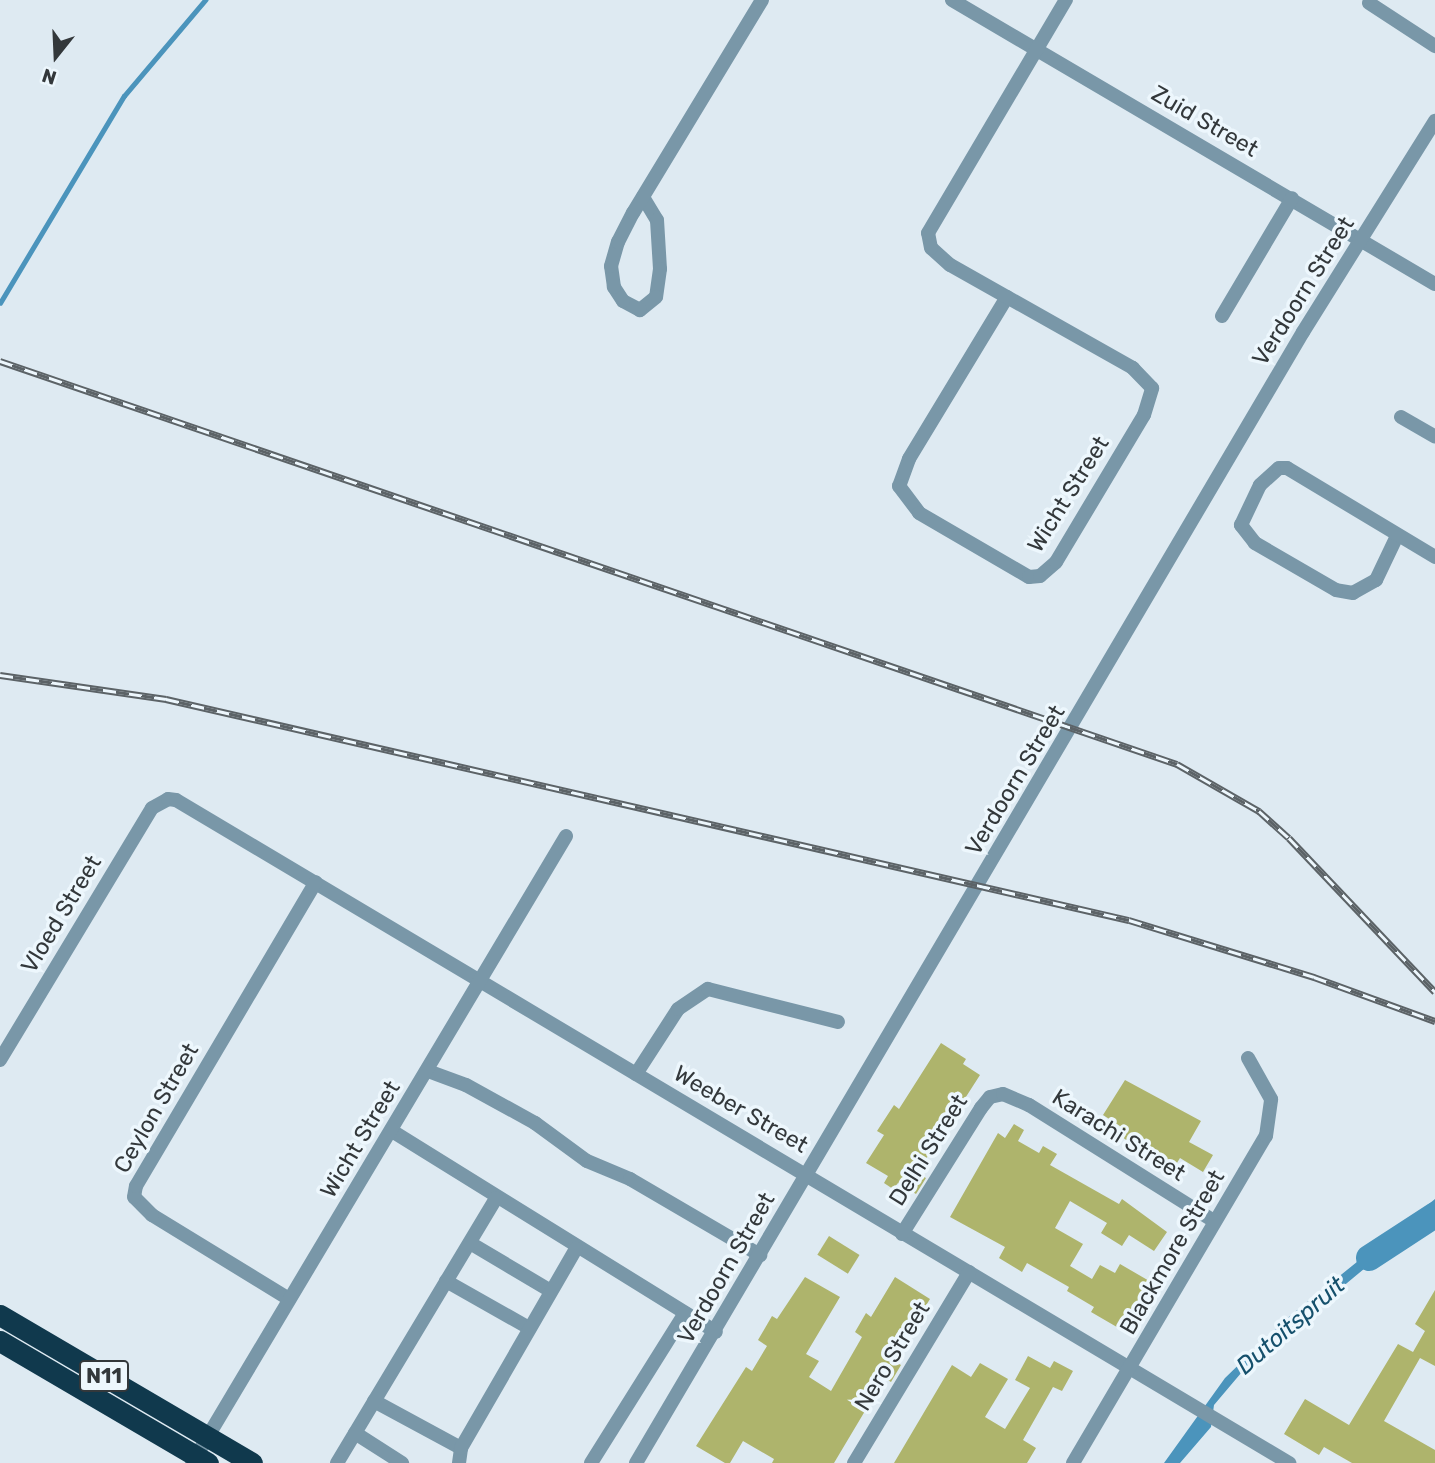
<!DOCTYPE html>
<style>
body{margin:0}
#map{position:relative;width:1435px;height:1463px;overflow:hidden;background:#deeaf2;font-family:Rubik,sans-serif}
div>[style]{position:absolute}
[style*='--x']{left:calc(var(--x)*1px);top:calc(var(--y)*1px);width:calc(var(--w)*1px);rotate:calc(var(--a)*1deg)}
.water>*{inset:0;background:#4b94bc}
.stream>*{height:4.5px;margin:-2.25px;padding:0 2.25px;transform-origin:2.25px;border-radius:2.25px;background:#4b94bc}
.river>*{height:26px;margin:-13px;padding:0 13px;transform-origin:13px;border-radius:13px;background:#4b94bc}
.building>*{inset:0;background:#aeb46c;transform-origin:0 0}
.minor>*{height:14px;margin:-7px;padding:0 7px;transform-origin:7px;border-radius:7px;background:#7997a8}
.highway>*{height:21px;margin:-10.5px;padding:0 10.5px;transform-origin:10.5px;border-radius:10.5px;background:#10394d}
.rail>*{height:7px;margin-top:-3.5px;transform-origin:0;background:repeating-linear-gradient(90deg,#edf7fd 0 13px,#5c6367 0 26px);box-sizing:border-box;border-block:2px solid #5c6367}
span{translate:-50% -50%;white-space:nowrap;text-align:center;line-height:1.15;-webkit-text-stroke:7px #edf7fd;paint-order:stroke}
.shield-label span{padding:2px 5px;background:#edf7fd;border:2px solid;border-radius:5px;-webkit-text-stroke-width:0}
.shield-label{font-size:21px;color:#33383b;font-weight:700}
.street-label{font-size:23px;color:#33383b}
.water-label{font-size:24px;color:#15506c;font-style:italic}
.north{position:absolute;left:21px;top:21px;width:70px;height:70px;-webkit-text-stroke:5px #edf7fd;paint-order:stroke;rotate:198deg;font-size:19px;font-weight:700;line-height:28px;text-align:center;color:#33383b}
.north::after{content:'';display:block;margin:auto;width:24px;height:32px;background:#33383b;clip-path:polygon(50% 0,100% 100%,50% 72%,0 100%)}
</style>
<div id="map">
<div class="water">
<i style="clip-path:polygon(1435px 1199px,1435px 1210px,1247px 1366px,1214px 1405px,1211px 1427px,1180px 1463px,1164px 1463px,1225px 1378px,1285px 1320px)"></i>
</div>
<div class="stream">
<i style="--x:0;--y:303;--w:241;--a:-59.1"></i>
<i style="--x:124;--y:96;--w:126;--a:-49.8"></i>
</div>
<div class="river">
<i style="--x:1369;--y:1258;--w:79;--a:-33.1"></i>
</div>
<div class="building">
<i style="clip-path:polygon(941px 1043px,966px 1059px,963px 1064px,980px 1075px,917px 1173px,926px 1178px,916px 1194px,898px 1183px,893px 1189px,884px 1183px,888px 1176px,866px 1163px,884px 1135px,877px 1131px,894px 1105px,899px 1109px)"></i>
<i style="clip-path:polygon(1125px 1080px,1201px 1121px,1189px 1142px,1213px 1155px,1203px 1172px,1180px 1158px,1172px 1171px,1119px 1135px,1123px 1128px,1103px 1115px)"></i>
<i style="clip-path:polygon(1014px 1124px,1024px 1130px,1018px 1141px,1039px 1153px,1043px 1146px,1057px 1154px,1050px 1165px,1119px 1204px,1122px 1199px,1167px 1232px,1154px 1251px,1129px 1235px,1122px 1246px,1101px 1233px,1107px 1223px,1070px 1201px,1055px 1228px,1083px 1244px,1070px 1266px,1092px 1279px,1100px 1265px,1115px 1273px,1120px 1264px,1151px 1282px,1122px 1330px,1091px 1312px,1094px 1307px,1067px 1291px,1069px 1287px,1027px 1263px,1022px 1272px,999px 1258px,1005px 1247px,950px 1217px,998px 1133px,1005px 1138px)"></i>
<i style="left:829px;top:1236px;width:36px;height:22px;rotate:32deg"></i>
<i style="clip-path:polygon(805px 1277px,840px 1297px,806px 1354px,819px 1361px,809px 1377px,831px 1391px,862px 1337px,855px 1332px,866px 1313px,871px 1317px,895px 1277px,930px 1299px,909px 1333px,900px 1328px,884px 1355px,901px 1365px,891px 1382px,875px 1372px,854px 1405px,865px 1411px,834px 1463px,772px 1463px,774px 1459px,743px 1441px,730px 1463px,725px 1463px,696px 1446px,746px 1367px,752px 1371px,767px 1346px,758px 1340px,772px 1316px,777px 1319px)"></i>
<i style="clip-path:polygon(1435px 1290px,1435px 1366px,1420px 1358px,1384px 1421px,1435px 1450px,1435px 1463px,1352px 1463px,1324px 1447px,1319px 1455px,1284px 1434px,1305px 1399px,1349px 1425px,1398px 1344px,1413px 1352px,1425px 1331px,1415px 1324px)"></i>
<i style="clip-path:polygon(1028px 1356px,1050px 1368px,1054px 1361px,1073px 1371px,1062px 1391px,1053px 1387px,1023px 1440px,1036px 1448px,1027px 1463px,894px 1463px,952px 1365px,971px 1377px,980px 1363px,1008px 1379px,985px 1417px,1005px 1429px,1030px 1388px,1015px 1380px)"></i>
</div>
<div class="minor">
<i style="--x:952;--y:0;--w:560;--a:30.46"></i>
<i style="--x:1369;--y:3;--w:79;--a:33.1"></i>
<i style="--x:643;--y:197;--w:27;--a:59"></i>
<i style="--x:657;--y:220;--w:49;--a:86.5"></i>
<i style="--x:660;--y:269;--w:28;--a:98"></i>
<i style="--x:656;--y:297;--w:21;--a:141"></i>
<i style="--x:640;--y:310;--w:19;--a:-152"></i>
<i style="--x:623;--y:301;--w:17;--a:-123"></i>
<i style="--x:614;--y:287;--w:21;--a:-98"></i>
<i style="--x:611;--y:266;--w:25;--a:-74"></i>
<i style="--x:618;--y:242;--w:33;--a:-63"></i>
<i style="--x:633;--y:213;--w:249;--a:-58.8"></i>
<i style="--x:1007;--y:297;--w:189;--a:121.2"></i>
<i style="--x:909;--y:459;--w:29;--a:110"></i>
<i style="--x:899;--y:486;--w:34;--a:53"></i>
<i style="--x:919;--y:513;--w:127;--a:30.2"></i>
<i style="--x:1029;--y:577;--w:11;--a:-5"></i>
<i style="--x:1040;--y:576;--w:21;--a:-41"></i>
<i style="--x:1056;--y:562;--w:171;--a:-59.1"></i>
<i style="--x:1144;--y:415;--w:28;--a:-73"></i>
<i style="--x:1152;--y:388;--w:28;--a:-134"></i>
<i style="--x:1133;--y:368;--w:210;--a:-150.6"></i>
<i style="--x:950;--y:265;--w:25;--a:-138"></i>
<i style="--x:931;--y:248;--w:15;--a:-101"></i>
<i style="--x:928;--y:233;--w:271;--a:-59.4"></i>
<i style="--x:1222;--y:316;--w:137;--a:-59.3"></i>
<i style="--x:1401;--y:417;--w:39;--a:30"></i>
<i style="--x:1397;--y:536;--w:49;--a:115.5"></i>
<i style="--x:1376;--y:580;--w:26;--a:151"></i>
<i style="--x:1353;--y:593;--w:17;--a:-170"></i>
<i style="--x:1336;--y:590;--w:94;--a:-149.9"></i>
<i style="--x:1255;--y:543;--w:23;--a:-128"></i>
<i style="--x:1241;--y:525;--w:44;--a:-64.6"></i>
<i style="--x:1260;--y:485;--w:25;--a:-42"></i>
<i style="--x:1279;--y:468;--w:8;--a:0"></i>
<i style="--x:1287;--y:468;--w:173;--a:31"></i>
<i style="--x:0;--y:1060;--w:294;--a:-58.9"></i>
<i style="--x:152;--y:808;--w:18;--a:-29"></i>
<i style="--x:168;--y:799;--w:8;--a:7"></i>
<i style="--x:176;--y:800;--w:1296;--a:30.78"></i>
<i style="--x:428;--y:1071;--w:40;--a:20.2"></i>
<i style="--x:466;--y:1085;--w:79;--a:28.8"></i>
<i style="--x:535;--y:1123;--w:64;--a:36.2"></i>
<i style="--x:587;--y:1161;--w:47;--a:22.7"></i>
<i style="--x:630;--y:1179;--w:151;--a:30.3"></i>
<i style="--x:636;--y:1074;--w:77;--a:-57.1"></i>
<i style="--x:678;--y:1009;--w:36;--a:-34"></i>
<i style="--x:708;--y:989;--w:134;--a:14.2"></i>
<i style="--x:392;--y:1131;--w:381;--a:31.8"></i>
<i style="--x:902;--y:1234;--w:149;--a:-57.9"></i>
<i style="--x:981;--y:1108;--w:14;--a:-51"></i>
<i style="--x:990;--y:1097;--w:13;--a:-13"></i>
<i style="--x:1003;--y:1094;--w:28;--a:23"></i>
<i style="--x:1029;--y:1105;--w:218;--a:32.1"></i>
<i style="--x:470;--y:1243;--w:94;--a:30.7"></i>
<i style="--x:446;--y:1281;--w:95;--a:29.5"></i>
<i style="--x:289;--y:1299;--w:161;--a:-148.5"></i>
<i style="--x:152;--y:1215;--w:25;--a:-135"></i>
<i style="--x:134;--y:1197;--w:11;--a:-80"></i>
<i style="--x:136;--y:1186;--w:353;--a:-59.4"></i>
<i style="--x:374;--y:1401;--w:99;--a:28.4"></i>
<i style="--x:355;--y:1433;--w:56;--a:32.6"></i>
<i style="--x:192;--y:1463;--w:730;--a:-59.18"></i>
<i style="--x:337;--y:1463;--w:309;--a:-59"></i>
<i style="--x:459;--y:1463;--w:15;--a:-82"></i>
<i style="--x:461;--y:1448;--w:230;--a:-60"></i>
<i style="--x:591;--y:1463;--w:177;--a:-57.9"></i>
<i style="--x:636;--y:1463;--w:1313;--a:-59.47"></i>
<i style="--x:1303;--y:332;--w:249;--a:-58"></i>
<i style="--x:854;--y:1463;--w:223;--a:-58.9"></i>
<i style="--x:1073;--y:1463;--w:380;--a:-59.5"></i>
<i style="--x:1266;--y:1136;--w:37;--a:-82"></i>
<i style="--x:1271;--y:1099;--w:47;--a:-119.3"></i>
</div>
<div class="highway">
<i style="--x:0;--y:1315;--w:292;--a:30.4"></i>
<i style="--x:0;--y:1341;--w:241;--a:30.4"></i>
</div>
<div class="rail">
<i style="--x:0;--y:361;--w:1244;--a:18.9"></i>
<i style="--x:1177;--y:764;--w:95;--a:29.8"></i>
<i style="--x:1259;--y:811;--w:40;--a:42"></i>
<i style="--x:1289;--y:838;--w:212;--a:46.5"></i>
<i style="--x:0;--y:675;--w:168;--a:8.2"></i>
<i style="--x:166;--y:699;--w:988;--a:12.93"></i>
<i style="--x:1129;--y:920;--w:194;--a:17.1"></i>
<i style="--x:1314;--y:977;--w:129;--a:20"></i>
</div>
<div class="shield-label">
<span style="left:104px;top:1376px">N11</span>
</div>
<div class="street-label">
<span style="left:1205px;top:121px;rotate:30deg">Zuid Street</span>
<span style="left:1303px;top:291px;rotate:-58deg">Verdoorn Street</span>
<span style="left:1068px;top:494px;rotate:-58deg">Wicht Street</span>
<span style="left:1015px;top:780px;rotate:-59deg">Verdoorn Street</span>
<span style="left:61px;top:914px;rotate:-59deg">Vloed Street</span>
<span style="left:156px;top:1108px;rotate:-60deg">Ceylon Street</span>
<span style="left:741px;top:1109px;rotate:30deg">Weeber Street</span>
<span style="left:1119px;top:1135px;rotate:32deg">Karachi Street</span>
<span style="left:360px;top:1139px;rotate:-59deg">Wicht Street</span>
<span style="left:928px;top:1150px;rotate:-58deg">Delhi Street</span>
<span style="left:1172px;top:1252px;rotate:-60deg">Blackmore Street</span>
<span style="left:726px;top:1268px;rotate:-60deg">Verdoorn Street</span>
<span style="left:892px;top:1356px;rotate:-59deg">Nero Street</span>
</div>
<div class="water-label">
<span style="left:1291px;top:1326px;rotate:-41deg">Dutoitspruit</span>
</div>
<div class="north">N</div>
</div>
